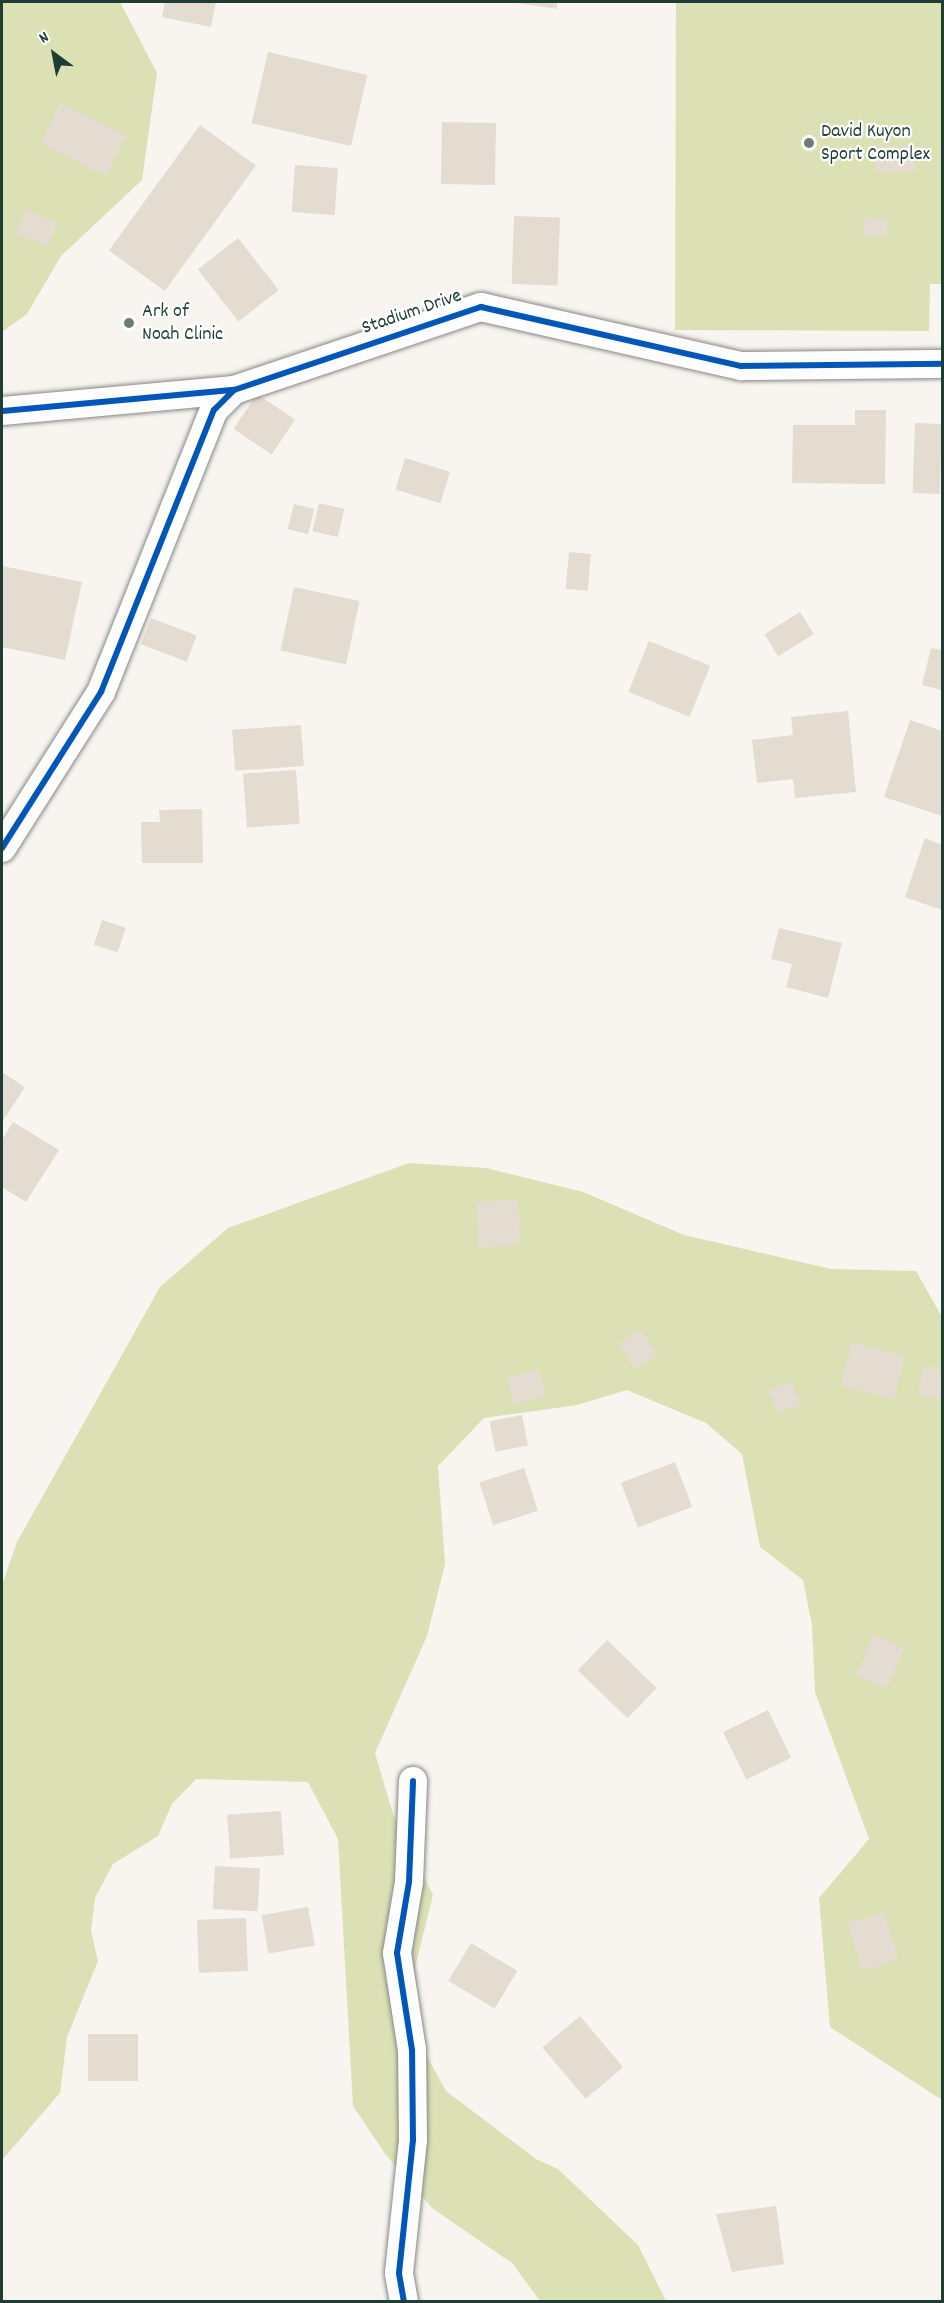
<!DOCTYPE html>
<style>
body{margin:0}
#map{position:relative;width:944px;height:2303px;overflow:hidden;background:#f8f4f0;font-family:Dekko,sans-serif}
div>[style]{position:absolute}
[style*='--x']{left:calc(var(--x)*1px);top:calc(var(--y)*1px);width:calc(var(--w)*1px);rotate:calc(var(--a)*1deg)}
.green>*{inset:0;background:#dce1b5}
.building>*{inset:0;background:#e4dbd1;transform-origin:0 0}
.roads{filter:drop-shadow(0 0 2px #868a86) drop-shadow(0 0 2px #868a86)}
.minor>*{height:28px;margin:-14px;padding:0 14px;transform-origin:14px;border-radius:14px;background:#fefdfd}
.cycleway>*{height:6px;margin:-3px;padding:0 3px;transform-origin:3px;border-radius:3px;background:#0057b8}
.dots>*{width:16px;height:16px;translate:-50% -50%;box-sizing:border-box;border:3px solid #fff;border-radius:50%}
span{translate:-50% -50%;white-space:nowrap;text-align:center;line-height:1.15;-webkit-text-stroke:4.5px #fff;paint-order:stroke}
.poi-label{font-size:20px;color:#1f3d34}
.left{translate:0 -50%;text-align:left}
.street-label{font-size:20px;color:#1f3d34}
.frame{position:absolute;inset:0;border:3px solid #1f3d34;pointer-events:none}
.north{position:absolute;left:24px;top:24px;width:60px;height:60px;-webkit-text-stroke:4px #fff;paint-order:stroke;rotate:328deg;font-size:16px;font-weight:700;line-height:24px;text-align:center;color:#1f3d34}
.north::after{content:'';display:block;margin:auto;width:21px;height:27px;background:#1f3d34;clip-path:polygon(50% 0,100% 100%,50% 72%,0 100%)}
</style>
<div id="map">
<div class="green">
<i style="clip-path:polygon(2px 2px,120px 2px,157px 73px,142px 180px,61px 256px,27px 314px,2px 332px)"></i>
<i style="clip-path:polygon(676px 2px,942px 2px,942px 284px,930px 284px,929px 331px,675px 330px)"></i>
<i style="clip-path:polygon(409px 1163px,486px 1168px,583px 1192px,684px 1235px,831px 1269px,916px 1271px,942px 1317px,942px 2100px,830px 2027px,819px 1898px,869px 1839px,815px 1692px,812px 1625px,803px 1580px,760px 1547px,742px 1454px,706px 1423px,627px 1390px,577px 1405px,484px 1418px,438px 1466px,445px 1564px,427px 1636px,375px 1753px,393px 1814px,433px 1895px,415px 1968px,424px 2051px,446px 2091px,536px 2159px,558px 2169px,638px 2245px,666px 2301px,540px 2301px,512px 2263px,432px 2208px,386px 2155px,353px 2106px,338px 1839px,308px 1782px,196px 1779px,172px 1804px,158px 1836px,113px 1864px,95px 1898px,91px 1931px,98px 1961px,67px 2037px,60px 2093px,2px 2160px,2px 1585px,17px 1542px,160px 1287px,228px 1228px)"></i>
</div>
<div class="building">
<i style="clip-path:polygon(165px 2px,216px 2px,211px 27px,162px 17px)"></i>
<i style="clip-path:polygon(511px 2px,557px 2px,557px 9px)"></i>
<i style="left:268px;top:52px;width:102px;height:73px;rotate:13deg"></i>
<i style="left:60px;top:103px;width:74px;height:45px;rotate:26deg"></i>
<i style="left:442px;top:122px;width:54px;height:62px;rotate:1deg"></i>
<i style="left:200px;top:125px;width:69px;height:155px;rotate:36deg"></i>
<i style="left:914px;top:146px;width:25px;height:39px;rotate:88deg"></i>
<i style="left:295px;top:165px;width:43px;height:47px;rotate:4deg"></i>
<i style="left:26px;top:209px;width:35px;height:26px;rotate:24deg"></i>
<i style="left:514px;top:216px;width:46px;height:68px;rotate:2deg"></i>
<i style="left:865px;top:217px;width:23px;height:18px;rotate:5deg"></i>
<i style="left:238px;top:238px;width:66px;height:51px;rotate:52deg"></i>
<i style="left:257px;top:394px;width:46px;height:42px;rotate:34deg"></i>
<i style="clip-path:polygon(855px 410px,886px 410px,885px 484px,792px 483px,793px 425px,855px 425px)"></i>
<i style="left:915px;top:423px;width:27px;height:70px;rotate:2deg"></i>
<i style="left:405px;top:458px;width:47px;height:33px;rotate:17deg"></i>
<i style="left:319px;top:503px;width:26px;height:29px;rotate:13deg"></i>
<i style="left:294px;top:504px;width:21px;height:26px;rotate:14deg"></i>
<i style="left:569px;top:552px;width:22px;height:37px;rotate:5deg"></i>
<i style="clip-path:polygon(2px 566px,82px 582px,65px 660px,2px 647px)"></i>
<i style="left:294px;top:587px;width:67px;height:65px;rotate:12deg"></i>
<i style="left:800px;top:612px;width:26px;height:42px;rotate:58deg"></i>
<i style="left:151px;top:618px;width:49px;height:28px;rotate:21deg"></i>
<i style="left:649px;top:641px;width:66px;height:55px;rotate:22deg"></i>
<i style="clip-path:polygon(931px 648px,942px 650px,942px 690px,922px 685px)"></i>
<i style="clip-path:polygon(848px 711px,856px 792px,795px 798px,793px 779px,757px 783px,752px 740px,793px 735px,791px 717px)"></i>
<i style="clip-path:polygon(910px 720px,942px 731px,942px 816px,884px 797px)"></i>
<i style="left:301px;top:725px;width:41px;height:69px;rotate:86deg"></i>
<i style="left:296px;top:770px;width:54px;height:53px;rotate:86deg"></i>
<i style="clip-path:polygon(202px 809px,203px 863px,142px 863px,141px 822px,160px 822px,159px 810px)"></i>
<i style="clip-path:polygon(925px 838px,942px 845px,942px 910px,905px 897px)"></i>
<i style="left:102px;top:920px;width:25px;height:26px;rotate:18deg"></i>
<i style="clip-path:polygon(779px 928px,842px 943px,828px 998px,786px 987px,792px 964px,771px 959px)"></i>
<i style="clip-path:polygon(2px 1072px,25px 1087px,2px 1122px)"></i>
<i style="clip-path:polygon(13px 1122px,59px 1150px,26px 1202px,2px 1187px,2px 1140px)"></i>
<i style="left:518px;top:1200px;width:45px;height:42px;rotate:87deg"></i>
<i style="left:641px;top:1329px;width:31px;height:27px;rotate:58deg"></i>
<i style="left:852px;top:1342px;width:55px;height:45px;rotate:15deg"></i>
<i style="clip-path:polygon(923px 1366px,942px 1369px,941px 1399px,918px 1395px)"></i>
<i style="left:539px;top:1369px;width:28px;height:33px;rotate:75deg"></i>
<i style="left:791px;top:1381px;width:25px;height:25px;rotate:67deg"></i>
<i style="left:522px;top:1415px;width:31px;height:33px;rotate:79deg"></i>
<i style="left:675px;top:1462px;width:48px;height:58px;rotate:69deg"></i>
<i style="left:524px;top:1468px;width:45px;height:47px;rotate:72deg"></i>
<i style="left:873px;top:1635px;width:34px;height:44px;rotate:23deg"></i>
<i style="left:607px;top:1640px;width:69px;height:42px;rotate:44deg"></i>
<i style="left:768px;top:1710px;width:53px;height:50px;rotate:64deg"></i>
<i style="left:281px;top:1811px;width:44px;height:54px;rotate:86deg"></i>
<i style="left:215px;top:1866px;width:45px;height:43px;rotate:3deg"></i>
<i style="left:308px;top:1907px;width:39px;height:47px;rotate:80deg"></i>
<i style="left:884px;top:1912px;width:50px;height:38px;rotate:73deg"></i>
<i style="left:246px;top:1918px;width:53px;height:49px;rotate:88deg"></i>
<i style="left:471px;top:1943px;width:54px;height:44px;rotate:31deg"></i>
<i style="left:580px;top:2016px;width:67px;height:49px;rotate:50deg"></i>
<i style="left:88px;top:2034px;width:50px;height:47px"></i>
<i style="clip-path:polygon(776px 2206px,784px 2264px,732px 2272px,716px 2214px)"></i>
</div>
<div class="roads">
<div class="minor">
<i style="--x:2;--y:411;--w:233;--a:-5.2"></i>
<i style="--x:234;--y:390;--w:261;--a:-18.6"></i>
<i style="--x:481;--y:307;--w:267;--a:12.8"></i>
<i style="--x:741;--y:366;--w:201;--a:-0.6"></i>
<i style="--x:2;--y:848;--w:185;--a:-57.6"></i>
<i style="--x:101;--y:692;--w:304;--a:-68.2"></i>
<i style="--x:214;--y:410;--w:28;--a:-45"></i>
<i style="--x:404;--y:2302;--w:29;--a:-100"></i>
<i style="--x:399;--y:2273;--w:134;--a:-84"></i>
<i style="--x:413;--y:2140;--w:90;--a:-90.6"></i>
<i style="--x:412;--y:2050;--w:98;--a:-98.8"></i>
<i style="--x:397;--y:1953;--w:72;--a:-80.4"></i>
<i style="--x:409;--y:1882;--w:101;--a:-87.7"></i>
</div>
</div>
<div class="cycleway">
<i style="--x:2;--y:411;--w:233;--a:-5.2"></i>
<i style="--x:234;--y:390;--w:261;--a:-18.6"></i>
<i style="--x:481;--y:307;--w:267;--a:12.8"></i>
<i style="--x:741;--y:366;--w:201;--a:-0.6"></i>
<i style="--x:2;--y:848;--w:185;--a:-57.6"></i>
<i style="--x:101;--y:692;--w:304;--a:-68.2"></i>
<i style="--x:214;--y:410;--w:28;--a:-45"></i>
<i style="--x:404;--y:2302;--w:29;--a:-100"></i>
<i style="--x:399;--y:2273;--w:134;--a:-84"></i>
<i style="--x:413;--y:2140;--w:90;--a:-90.6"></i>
<i style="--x:412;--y:2050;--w:98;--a:-98.8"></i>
<i style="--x:397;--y:1953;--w:72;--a:-80.4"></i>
<i style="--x:409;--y:1882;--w:101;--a:-87.7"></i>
</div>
<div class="dots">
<i style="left:809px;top:143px;background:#6b7d76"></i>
<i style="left:129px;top:323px;background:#6b7d76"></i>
</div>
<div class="poi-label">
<span class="left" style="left:821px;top:144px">David Kuyon<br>Sport Complex</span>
<span class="left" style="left:142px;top:324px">Ark of<br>Noah Clinic</span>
</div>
<div class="street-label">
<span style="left:412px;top:313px;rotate:-19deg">Stadium Drive</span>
</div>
<div class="frame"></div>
<div class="north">N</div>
</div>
